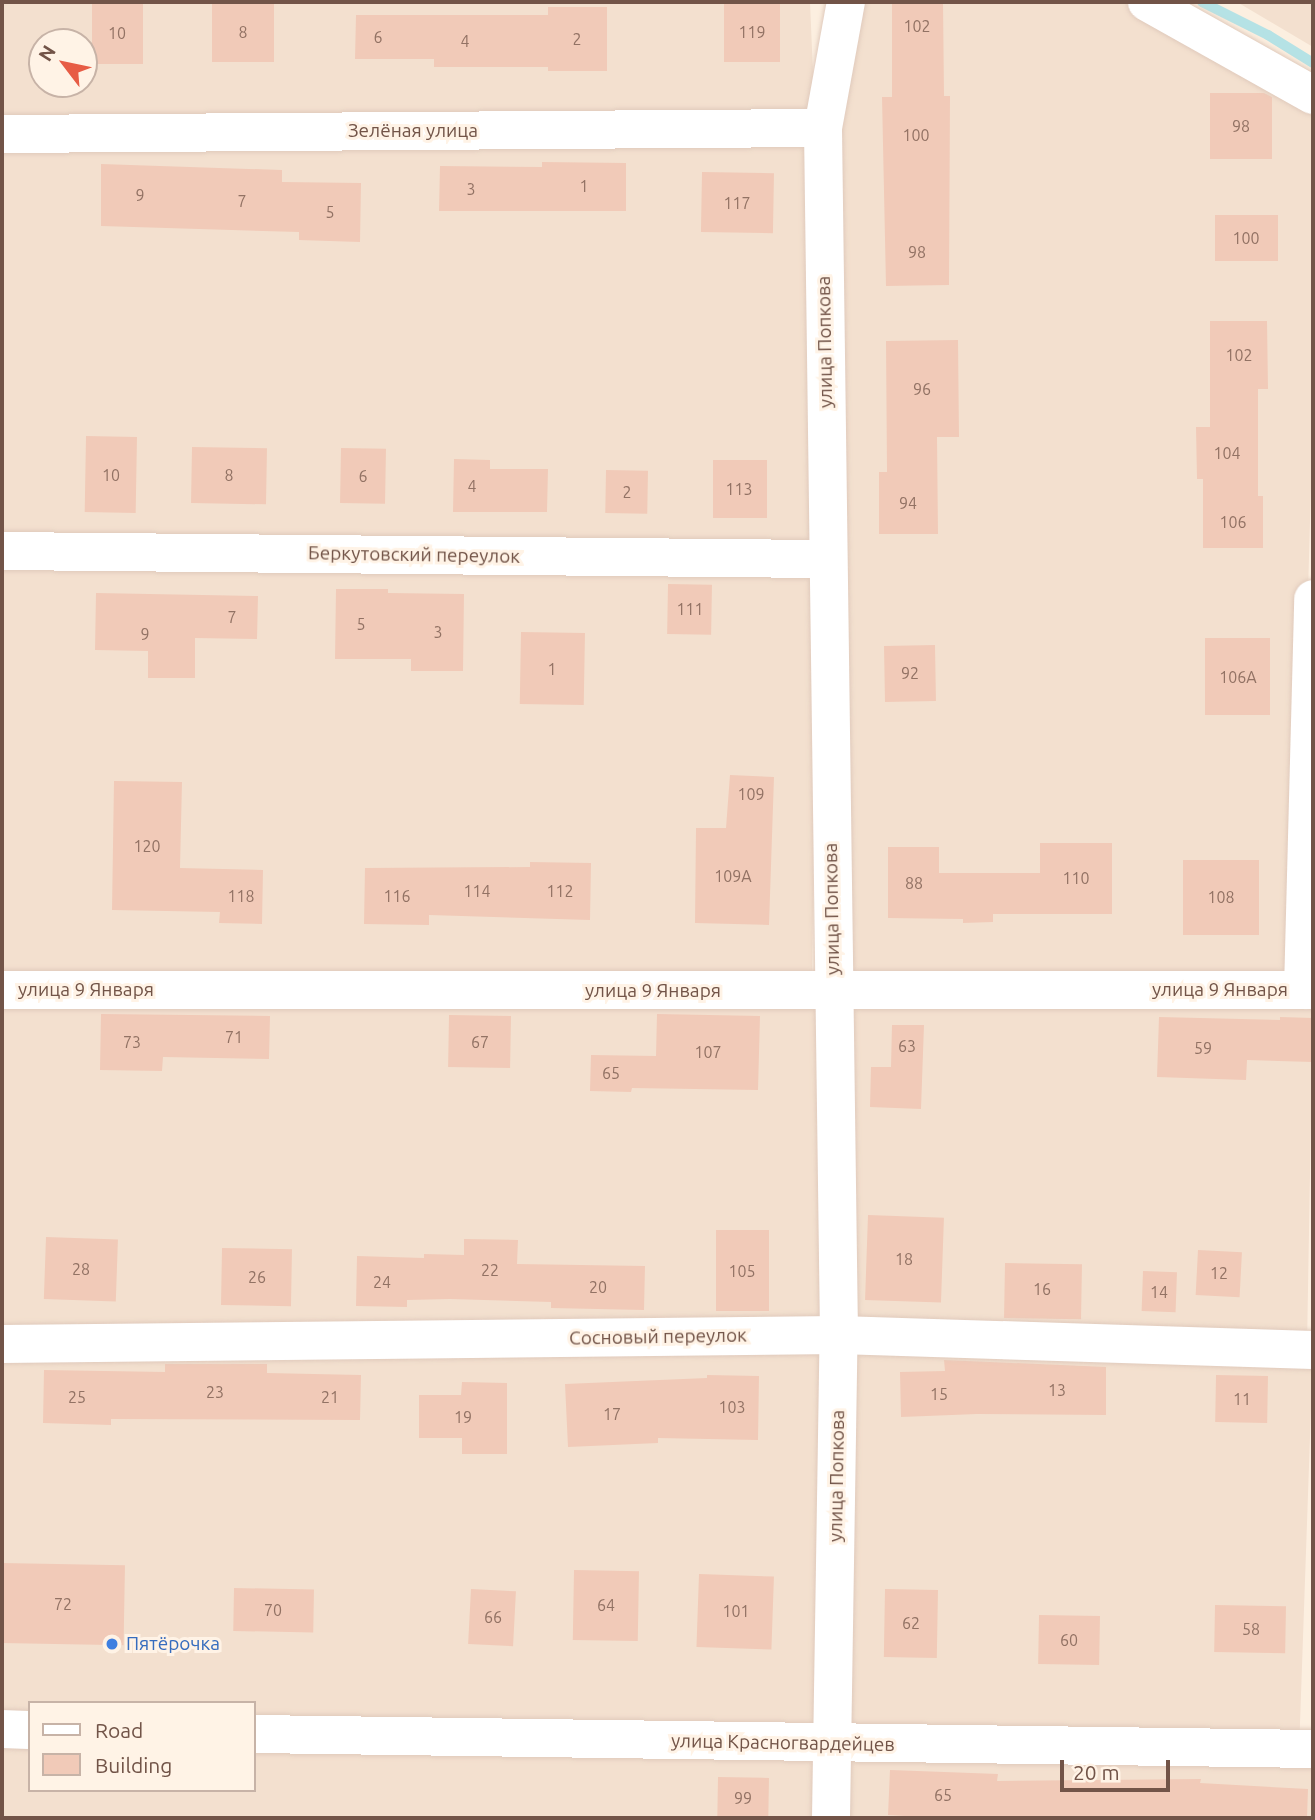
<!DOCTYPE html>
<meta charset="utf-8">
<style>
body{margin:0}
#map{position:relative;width:1315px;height:1820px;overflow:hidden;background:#fcefe0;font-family:Ubuntu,sans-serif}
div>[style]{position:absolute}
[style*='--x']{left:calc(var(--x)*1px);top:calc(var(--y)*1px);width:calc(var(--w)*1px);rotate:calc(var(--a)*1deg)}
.residential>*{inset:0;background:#f3e0cf;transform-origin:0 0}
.stream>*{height:10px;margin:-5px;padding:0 5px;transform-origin:5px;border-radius:5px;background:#b5e2e5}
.building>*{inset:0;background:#f1cab8;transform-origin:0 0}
.roads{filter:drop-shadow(0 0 2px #e0cabc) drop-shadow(0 0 2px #e0cabc)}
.street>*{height:38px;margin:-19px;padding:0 19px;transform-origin:19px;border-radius:19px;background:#fff}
.secondary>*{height:38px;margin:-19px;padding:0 19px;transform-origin:19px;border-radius:19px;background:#fff}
.dots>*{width:19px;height:19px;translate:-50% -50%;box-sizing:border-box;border:4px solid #fff3e6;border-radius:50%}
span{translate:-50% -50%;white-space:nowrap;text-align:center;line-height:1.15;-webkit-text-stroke:6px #fff3e6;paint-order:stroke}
.number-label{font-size:16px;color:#927264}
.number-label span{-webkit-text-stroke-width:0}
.street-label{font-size:19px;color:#725448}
.shop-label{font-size:19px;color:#366cbe}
.left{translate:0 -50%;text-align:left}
.frame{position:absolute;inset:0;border:4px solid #725448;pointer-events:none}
.legend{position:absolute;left:28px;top:1701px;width:228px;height:91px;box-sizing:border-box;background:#fff3e6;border:2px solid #c7b3a7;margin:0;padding:9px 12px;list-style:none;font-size:21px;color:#725448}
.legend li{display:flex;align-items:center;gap:14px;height:35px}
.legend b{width:35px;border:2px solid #c7b3a7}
.north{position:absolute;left:28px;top:28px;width:70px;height:70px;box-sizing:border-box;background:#fff3e6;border:2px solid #c7b3a7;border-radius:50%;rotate:302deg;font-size:19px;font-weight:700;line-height:28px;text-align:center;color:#725448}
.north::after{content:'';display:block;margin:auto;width:24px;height:32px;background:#e75c45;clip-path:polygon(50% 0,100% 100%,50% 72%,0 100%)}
.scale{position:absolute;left:1060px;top:1760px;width:110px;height:32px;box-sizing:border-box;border:4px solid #725448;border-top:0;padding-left:9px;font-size:21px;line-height:24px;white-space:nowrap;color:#725448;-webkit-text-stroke:5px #fff3e6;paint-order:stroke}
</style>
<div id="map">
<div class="residential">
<i style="clip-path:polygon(evenodd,2px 2px,810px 2px,815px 121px,2px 127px,2px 2px,42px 42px,84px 42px,84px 84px,42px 84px,42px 42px)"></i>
<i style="clip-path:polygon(852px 2px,1136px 2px,1313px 101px,1313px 415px,1297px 984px,838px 983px,829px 128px)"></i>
<i style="clip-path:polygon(1237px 2px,1313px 2px,1313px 47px)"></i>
<i style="left:815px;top:134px;width:417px;height:813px;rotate:90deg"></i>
<i style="left:2px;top:557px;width:817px;height:428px;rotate:1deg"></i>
<i style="left:2px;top:995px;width:825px;height:342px"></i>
<i style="left:839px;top:998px;width:474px;height:333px;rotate:1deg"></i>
<i style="left:845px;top:1343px;width:468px;height:390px;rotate:2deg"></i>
<i style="clip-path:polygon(826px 1346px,822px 1735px,254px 1719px,254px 1703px,30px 1703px,30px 1713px,2px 1713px,2px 1349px)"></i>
<i style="clip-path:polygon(2px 1738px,30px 1738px,30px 1790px,254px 1790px,254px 1743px,822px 1754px,819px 1818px,2px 1818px)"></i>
<i style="left:839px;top:1751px;width:474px;height:67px;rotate:1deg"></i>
</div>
<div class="stream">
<i style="--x:1202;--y:2;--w:74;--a:26.6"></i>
<i style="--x:1268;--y:35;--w:53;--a:31.9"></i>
</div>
<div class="building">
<i style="left:92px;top:2px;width:51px;height:62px"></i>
<i style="left:212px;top:2px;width:62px;height:60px"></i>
<i style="left:724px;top:2px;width:56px;height:60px"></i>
<i style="clip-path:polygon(892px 2px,943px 2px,944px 96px,950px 96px,949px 285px,886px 286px,882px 97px,892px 97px)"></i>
<i style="clip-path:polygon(548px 7px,607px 7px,607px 71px,548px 71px,548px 67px,434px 67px,434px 59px,355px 59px,356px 15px,548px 15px)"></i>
<i style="clip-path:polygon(1210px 93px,1264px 93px,1272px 97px,1272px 159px,1210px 159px)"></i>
<i style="clip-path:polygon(542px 162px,626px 163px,626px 211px,439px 211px,440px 166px,542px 167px)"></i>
<i style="clip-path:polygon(101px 164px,282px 170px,282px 182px,361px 183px,360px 242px,299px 240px,299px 232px,101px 226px)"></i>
<i style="left:702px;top:172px;width:72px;height:60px;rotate:1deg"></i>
<i style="left:1215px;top:215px;width:63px;height:46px"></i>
<i style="clip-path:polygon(1210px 321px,1267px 321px,1268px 389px,1258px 389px,1258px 496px,1263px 496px,1263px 548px,1203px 548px,1203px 479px,1197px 479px,1196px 427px,1210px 427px)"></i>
<i style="clip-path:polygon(958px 340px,959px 437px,937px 437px,938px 534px,879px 534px,879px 472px,887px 472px,886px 341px)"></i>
<i style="left:86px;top:436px;width:51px;height:76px;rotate:1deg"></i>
<i style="left:192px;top:447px;width:75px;height:56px;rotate:1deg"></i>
<i style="left:341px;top:448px;width:45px;height:55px;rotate:1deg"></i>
<i style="clip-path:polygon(454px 459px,490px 460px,490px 469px,548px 469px,547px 512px,453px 512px)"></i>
<i style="left:713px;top:460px;width:54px;height:58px"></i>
<i style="left:606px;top:470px;width:42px;height:43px;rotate:1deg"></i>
<i style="left:668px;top:584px;width:44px;height:50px;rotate:1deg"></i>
<i style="clip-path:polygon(336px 589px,388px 589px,388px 593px,464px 594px,463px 671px,411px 671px,411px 659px,335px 659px)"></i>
<i style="clip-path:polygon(96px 593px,258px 596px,257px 639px,195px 638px,195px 678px,148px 678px,148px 651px,95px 650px)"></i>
<i style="left:521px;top:632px;width:64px;height:72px;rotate:1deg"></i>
<i style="left:1205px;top:638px;width:65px;height:77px"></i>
<i style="left:935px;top:645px;width:56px;height:51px;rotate:89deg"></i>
<i style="clip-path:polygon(730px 775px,774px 777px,769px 925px,695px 923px,696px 828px,726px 828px)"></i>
<i style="clip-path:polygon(114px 781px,182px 782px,180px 868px,263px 870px,262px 924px,219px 923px,220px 912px,112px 910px)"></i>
<i style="clip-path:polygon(1040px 843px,1112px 843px,1112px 914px,993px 914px,993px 922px,963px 923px,963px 919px,888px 918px,888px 847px,939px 847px,939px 873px,1040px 873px)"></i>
<i style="left:1183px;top:860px;width:76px;height:75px"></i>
<i style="clip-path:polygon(530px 862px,591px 863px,590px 920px,429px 915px,429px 925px,364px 924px,365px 868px,530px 867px)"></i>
<i style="clip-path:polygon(101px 1014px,270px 1016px,269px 1059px,163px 1057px,162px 1071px,100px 1070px)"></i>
<i style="clip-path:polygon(657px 1014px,760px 1016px,758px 1090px,632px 1088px,631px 1092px,590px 1091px,591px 1055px,656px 1056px)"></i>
<i style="left:449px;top:1015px;width:62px;height:52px;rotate:1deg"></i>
<i style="clip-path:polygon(1159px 1017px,1280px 1020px,1280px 1017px,1313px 1018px,1313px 1062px,1247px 1060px,1246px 1080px,1157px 1077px)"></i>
<i style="clip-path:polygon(892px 1025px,924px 1025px,921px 1109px,870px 1107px,871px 1067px,891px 1067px)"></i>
<i style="left:868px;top:1215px;width:76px;height:85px;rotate:2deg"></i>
<i style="left:716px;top:1230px;width:53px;height:81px"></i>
<i style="left:46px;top:1237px;width:72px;height:62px;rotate:2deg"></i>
<i style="clip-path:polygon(464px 1239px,518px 1240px,517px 1264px,645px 1266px,644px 1310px,551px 1308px,551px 1302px,450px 1299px,407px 1300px,407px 1307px,356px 1306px,357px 1256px,424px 1258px,424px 1254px,464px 1255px)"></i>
<i style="left:222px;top:1248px;width:70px;height:57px;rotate:1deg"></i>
<i style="left:1198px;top:1250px;width:44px;height:45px;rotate:3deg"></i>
<i style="left:1005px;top:1263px;width:77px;height:55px;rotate:1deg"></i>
<i style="left:1143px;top:1271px;width:34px;height:40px;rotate:2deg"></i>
<i style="clip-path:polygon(944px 1360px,1106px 1367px,1106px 1415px,977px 1414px,901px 1417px,900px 1372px,945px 1371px)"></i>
<i style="clip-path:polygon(165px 1364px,267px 1364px,267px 1373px,361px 1375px,360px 1420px,111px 1419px,111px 1425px,43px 1423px,44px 1370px,165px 1372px)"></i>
<i style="clip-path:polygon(707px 1375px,759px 1376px,758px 1440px,658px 1438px,658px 1443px,568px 1447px,565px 1384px,707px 1378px)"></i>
<i style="left:1216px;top:1375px;width:52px;height:47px;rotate:1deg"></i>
<i style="clip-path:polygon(462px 1382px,507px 1383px,507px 1454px,462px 1454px,462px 1438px,419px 1438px,419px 1395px,461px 1395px)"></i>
<i style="left:2px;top:1563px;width:123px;height:80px;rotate:1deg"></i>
<i style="left:574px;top:1570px;width:65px;height:70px;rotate:1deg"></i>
<i style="left:699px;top:1574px;width:75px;height:73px;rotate:2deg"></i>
<i style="left:234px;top:1588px;width:80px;height:43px;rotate:1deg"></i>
<i style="left:471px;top:1589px;width:45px;height:55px;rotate:3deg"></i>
<i style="left:885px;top:1589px;width:53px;height:68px;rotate:1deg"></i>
<i style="left:1215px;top:1605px;width:71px;height:47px;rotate:1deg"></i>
<i style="left:1039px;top:1615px;width:61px;height:49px;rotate:1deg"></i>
<i style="clip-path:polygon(890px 1770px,998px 1774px,997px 1781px,1201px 1779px,1200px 1783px,1308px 1789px,1307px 1818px,938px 1818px,888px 1815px)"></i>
<i style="left:718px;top:1777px;width:51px;height:41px;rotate:1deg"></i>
</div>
<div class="roads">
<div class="street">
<i style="--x:1147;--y:2;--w:190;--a:29.3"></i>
<i style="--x:2;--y:134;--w:821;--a:-0.42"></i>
<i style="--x:2;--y:551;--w:825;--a:0.56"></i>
<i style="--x:2;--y:990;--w:1311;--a:0"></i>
<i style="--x:1303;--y:990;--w:391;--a:-88.5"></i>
<i style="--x:2;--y:1344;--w:837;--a:-0.62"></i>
<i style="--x:839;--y:1335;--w:474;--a:1.8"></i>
<i style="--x:831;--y:1818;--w:483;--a:-89.1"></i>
<i style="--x:839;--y:1335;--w:1207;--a:-90.76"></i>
<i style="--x:823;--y:128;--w:128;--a:-79.7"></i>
</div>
<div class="secondary">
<i style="--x:2;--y:1729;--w:28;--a:2"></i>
<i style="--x:254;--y:1734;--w:1059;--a:0.81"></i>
</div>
</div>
<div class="dots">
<i style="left:112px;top:1644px;background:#3f7fe0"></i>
</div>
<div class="number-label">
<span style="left:917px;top:26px">102</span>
<span style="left:243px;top:32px">8</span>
<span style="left:752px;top:32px">119</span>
<span style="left:117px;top:33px">10</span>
<span style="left:378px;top:37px">6</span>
<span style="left:577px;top:39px">2</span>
<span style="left:465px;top:41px">4</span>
<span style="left:1241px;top:126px">98</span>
<span style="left:916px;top:135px">100</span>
<span style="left:584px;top:186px">1</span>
<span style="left:471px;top:189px">3</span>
<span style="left:140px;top:195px">9</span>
<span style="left:242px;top:201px">7</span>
<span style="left:737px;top:203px">117</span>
<span style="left:330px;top:212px">5</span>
<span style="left:1246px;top:238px">100</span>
<span style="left:917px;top:252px">98</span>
<span style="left:1239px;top:355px">102</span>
<span style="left:922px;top:389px">96</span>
<span style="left:1227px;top:453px">104</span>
<span style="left:111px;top:475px">10</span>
<span style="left:229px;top:475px">8</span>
<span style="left:363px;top:476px">6</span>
<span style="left:472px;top:486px">4</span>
<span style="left:739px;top:489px">113</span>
<span style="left:627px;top:492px">2</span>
<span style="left:908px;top:503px">94</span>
<span style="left:1233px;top:522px">106</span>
<span style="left:690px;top:609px">111</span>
<span style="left:232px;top:617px">7</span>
<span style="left:361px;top:624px">5</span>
<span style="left:438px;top:632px">3</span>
<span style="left:145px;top:634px">9</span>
<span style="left:552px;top:669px">1</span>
<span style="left:910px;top:673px">92</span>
<span style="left:1238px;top:677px">106А</span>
<span style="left:751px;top:794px">109</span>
<span style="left:147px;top:846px">120</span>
<span style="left:733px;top:876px">109А</span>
<span style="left:1076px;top:878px">110</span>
<span style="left:914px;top:883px">88</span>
<span style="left:477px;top:891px">114</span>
<span style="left:560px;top:891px">112</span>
<span style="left:241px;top:896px">118</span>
<span style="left:397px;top:896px">116</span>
<span style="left:1221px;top:897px">108</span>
<span style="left:234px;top:1037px">71</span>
<span style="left:132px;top:1042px">73</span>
<span style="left:480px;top:1042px">67</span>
<span style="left:907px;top:1046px">63</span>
<span style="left:1203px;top:1048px">59</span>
<span style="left:708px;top:1052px">107</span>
<span style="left:611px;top:1073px">65</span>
<span style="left:904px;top:1259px">18</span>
<span style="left:81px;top:1269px">28</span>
<span style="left:490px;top:1270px">22</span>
<span style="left:742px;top:1271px">105</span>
<span style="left:1219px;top:1273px">12</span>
<span style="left:257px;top:1277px">26</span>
<span style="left:382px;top:1282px">24</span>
<span style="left:598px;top:1287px">20</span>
<span style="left:1042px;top:1289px">16</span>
<span style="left:1159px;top:1292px">14</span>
<span style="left:1057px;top:1390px">13</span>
<span style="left:215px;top:1392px">23</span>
<span style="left:939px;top:1394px">15</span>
<span style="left:77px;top:1397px">25</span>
<span style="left:330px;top:1397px">21</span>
<span style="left:1242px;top:1399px">11</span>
<span style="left:732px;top:1407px">103</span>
<span style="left:612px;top:1414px">17</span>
<span style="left:463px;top:1417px">19</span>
<span style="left:63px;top:1604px">72</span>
<span style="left:606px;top:1605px">64</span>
<span style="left:273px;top:1610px">70</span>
<span style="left:736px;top:1611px">101</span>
<span style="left:493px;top:1617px">66</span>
<span style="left:911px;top:1623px">62</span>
<span style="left:1251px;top:1629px">58</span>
<span style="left:1069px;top:1640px">60</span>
<span style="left:943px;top:1795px">65</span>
<span style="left:743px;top:1798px">99</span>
</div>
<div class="street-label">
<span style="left:413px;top:131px">Зелёная улица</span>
<span style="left:825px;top:342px;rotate:-91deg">улица Попкова</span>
<span style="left:414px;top:555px;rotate:1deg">Беркутовский переулок</span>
<span style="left:832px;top:909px;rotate:-91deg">улица Попкова</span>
<span style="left:86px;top:990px">улица 9 Января</span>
<span style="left:1220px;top:990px">улица 9 Января</span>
<span style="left:653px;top:991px">улица 9 Января</span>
<span style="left:658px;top:1337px;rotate:-1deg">Сосновый переулок</span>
<span style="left:837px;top:1476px;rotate:-89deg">улица Попкова</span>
<span style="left:783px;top:1743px;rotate:1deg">улица Красногвардейцев</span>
</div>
<div class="shop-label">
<span class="left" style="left:126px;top:1644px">Пятёрочка</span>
</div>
<div class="frame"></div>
<ul class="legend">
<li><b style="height:9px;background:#fff"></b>Road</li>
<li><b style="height:19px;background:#f1cab8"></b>Building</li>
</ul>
<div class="north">N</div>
<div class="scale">20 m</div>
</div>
